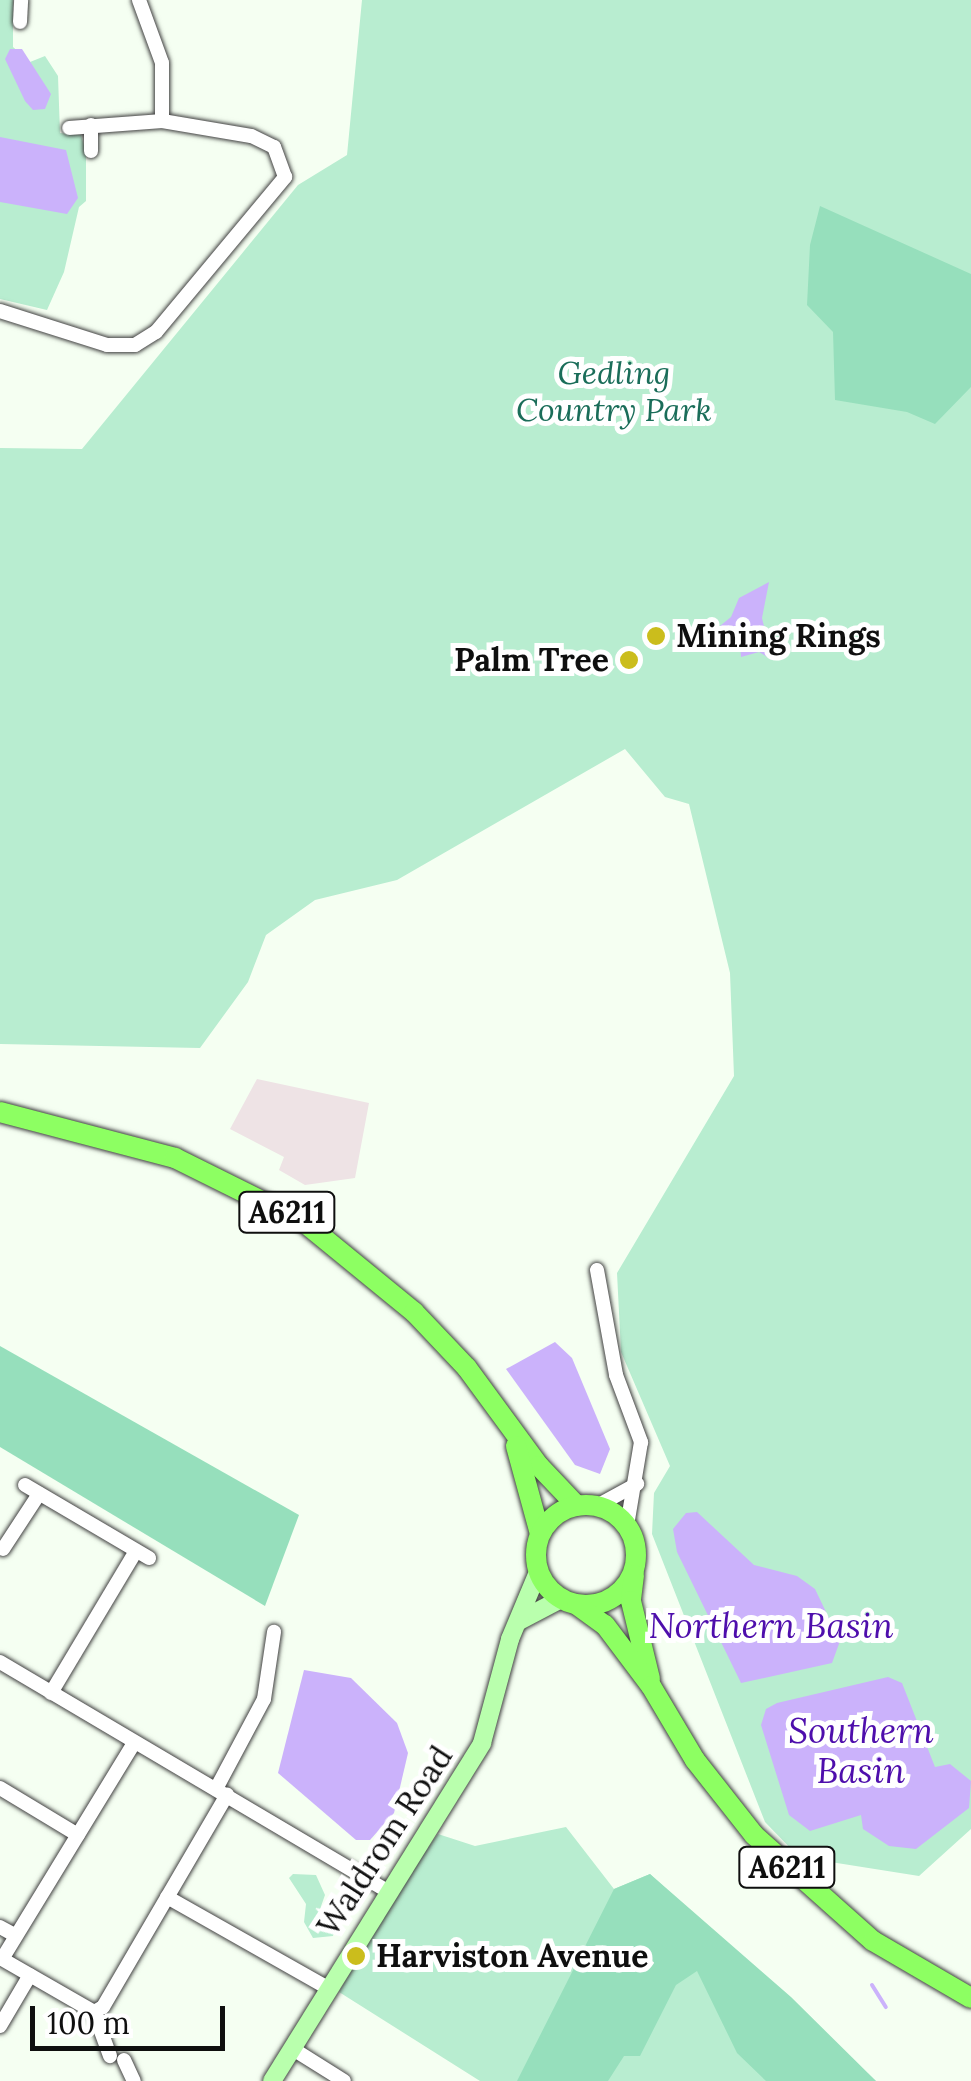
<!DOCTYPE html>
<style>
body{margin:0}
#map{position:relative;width:971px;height:2081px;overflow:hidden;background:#f5fff2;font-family:Lora,serif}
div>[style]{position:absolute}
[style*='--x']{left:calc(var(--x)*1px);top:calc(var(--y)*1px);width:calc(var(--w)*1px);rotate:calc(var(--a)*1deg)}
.industrial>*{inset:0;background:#eee3e5}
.green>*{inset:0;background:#b8edd0}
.forest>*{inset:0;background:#96dfbc}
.water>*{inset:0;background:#cbb2fb}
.stream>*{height:4px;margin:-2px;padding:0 2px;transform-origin:2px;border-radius:2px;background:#cbb2fb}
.roads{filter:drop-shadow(0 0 2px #424242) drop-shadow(0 0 2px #424242)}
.street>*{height:14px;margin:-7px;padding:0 7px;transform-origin:7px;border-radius:7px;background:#fff}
.secondary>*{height:18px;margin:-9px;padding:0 9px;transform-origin:9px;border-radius:9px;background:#b9ffad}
.primary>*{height:20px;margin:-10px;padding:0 10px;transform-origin:10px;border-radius:10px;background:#8dff62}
.primary>.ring{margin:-10px;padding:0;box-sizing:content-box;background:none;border:20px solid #8dff62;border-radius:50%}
.dots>*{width:28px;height:28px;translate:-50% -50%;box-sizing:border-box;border:5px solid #fff;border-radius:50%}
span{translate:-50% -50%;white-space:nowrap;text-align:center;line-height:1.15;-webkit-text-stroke:10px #fff;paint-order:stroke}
.shield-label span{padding:2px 8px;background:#fff;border:2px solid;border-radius:8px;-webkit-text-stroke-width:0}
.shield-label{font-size:30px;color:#0f0f0f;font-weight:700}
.park-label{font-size:32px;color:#1a6d59;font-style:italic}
.poi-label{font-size:32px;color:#0f0f0f;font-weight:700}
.left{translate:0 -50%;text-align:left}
.right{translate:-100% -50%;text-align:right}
.street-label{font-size:32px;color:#0f0f0f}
.water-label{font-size:35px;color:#4e0eac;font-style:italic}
.scale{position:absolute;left:30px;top:2006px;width:195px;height:45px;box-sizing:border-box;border:5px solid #0f0f0f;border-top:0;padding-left:12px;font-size:30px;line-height:35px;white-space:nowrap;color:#0f0f0f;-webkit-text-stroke:8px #fff;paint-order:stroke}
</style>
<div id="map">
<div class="industrial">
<i style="clip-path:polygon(257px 1079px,369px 1103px,355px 1178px,305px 1185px,279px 1170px,284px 1157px,230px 1129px)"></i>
</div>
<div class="green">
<i style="clip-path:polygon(0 0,13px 0,13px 47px,30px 62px,45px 56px,58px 76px,60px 133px,81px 135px,86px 153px,86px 201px,79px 207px,64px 272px,47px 310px,0 299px)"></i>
<i style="clip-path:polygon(362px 0,971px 0,971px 1829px,919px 1876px,799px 1857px,765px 1822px,652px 1534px,654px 1493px,670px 1466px,621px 1352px,617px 1273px,734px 1076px,730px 973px,689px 804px,665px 797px,625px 749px,397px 880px,315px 900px,266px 935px,248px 982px,200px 1048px,0 1044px,0 448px,82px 449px,298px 185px,347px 155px)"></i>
<i style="clip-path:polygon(566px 1827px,614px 1889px,650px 1874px,876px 2081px,480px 2081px,339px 1992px,392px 1897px,438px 1834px,475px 1846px)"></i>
<i style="clip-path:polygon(293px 1874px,316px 1875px,325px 1895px,319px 1912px,335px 1927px,333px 1936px,313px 1938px,304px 1922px,306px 1904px,289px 1878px)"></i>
</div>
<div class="forest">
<i style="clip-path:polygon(820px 206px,971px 274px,971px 387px,935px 424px,907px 412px,835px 400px,833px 332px,807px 305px,810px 245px)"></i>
<i style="clip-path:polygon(0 1346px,299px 1515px,265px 1606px,0 1447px)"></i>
<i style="clip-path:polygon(650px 1874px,791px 1997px,876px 2081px,766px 2081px,737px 2053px,697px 1971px,676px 1985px,640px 2056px,624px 2056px,608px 2081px,517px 2081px,614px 1889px)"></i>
</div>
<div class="water">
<i style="clip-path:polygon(10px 49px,22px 49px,51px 94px,45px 109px,33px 110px,25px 101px,5px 59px)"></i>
<i style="clip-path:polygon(0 137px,66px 150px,78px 198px,67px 214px,0 202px)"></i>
<i style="clip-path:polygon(769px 582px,762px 618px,772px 660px,759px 652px,741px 657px,740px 644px,715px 630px,731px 617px,739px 598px)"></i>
<i style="clip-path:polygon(555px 1342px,572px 1358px,610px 1449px,600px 1474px,575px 1465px,506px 1369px)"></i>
<i style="clip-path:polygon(697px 1512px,754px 1565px,797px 1576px,815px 1589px,840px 1641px,832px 1663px,741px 1683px,677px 1552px,673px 1529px,686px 1513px)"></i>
<i style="clip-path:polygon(304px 1670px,351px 1678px,397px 1723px,408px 1753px,394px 1813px,370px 1840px,356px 1840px,278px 1773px)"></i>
<i style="clip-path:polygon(888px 1677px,902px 1683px,935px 1767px,950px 1764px,971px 1781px,969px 1808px,916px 1849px,889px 1846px,863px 1829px,861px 1815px,810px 1831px,789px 1815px,761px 1725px,766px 1709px,777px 1703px)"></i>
</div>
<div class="stream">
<i style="--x:872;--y:1985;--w:26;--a:58"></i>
</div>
<div class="roads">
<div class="street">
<i style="--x:139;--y:0;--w:67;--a:69.9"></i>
<i style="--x:162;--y:63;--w:58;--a:90"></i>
<i style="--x:20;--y:22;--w:22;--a:-87"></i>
<i style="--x:91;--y:125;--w:26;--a:90"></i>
<i style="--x:0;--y:311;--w:112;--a:17.6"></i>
<i style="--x:107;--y:345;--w:28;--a:0"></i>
<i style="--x:135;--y:345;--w:25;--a:-32"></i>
<i style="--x:156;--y:332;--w:202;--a:-50.2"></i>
<i style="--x:285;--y:177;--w:32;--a:-110"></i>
<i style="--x:274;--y:147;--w:25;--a:-154"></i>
<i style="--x:251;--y:136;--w:90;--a:-170.4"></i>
<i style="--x:162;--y:121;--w:93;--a:175.7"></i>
<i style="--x:597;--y:1270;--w:107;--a:79.7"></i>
<i style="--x:616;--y:1375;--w:72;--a:69.5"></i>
<i style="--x:641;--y:1442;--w:85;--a:99.5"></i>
<i style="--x:25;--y:1485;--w:144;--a:30.5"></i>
<i style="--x:597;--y:1506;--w:46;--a:-28.8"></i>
<i style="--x:3;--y:1549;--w:66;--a:-56.8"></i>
<i style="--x:0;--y:1662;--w:447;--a:30.6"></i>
<i style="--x:51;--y:1693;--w:165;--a:-59.1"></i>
<i style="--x:134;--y:1743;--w:253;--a:121.4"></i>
<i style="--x:2;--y:1959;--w:106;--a:29.9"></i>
<i style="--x:94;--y:2012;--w:10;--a:-29"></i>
<i style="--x:103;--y:2007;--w:246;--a:-59.7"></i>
<i style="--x:0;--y:1788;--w:91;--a:31.1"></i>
<i style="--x:216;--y:1789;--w:102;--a:-61.9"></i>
<i style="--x:264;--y:1699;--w:68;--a:-81.5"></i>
<i style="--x:167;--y:1897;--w:185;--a:29.5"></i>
<i style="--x:0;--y:1927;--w:18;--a:29"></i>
<i style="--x:94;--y:2012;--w:47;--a:70"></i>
<i style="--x:0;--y:2026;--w:59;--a:-59.5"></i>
<i style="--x:293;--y:2049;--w:60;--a:32.1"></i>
<i style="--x:124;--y:2060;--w:23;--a:65"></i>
</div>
<div class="secondary">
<i style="--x:519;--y:1621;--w:47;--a:-27.6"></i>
<i style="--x:272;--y:2081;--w:398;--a:-58.1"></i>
<i style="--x:482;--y:1743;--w:108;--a:-74.9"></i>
<i style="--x:510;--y:1639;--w:73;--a:-67.3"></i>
</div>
<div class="primary">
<i style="--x:0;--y:1112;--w:181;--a:14.7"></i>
<i style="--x:175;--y:1158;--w:144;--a:26.4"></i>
<i style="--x:304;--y:1222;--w:142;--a:39.3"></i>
<i style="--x:414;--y:1312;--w:77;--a:46.6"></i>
<i style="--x:467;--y:1368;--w:122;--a:53.7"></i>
<i style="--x:539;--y:1466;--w:55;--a:46.5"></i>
<i style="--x:516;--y:1446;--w:91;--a:74.7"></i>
<i class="ring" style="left:536px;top:1505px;width:80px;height:80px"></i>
<i style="--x:634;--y:1575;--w:26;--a:97"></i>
<i style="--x:631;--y:1601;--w:80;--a:76.3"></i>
<i style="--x:577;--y:1605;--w:34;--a:36"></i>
<i style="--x:605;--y:1625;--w:76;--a:53"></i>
<i style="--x:651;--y:1686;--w:86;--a:59.3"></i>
<i style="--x:695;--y:1760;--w:95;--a:51.8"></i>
<i style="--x:754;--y:1835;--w:159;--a:41.7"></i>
<i style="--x:873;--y:1941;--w:113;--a:30.2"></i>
</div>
</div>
<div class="dots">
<i style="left:656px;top:636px;background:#cbbd1c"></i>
<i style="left:629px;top:660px;background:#cbbd1c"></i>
<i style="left:356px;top:1956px;background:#cbbd1c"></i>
</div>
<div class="shield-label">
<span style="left:287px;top:1212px">A6211</span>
<span style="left:787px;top:1867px">A6211</span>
</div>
<div class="park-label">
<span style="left:614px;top:392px">Gedling<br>Country Park</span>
</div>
<div class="poi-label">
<span class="left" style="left:676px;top:636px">Mining Rings</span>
<span class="right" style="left:609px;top:660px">Palm Tree</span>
<span class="left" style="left:376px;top:1956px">Harviston Avenue</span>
</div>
<div class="street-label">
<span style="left:385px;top:1841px;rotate:-57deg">Waldrom Road</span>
</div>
<div class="water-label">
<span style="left:771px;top:1626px">Northern Basin</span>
<span style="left:861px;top:1751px">Southern<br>Basin</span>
</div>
<div class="scale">100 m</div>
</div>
